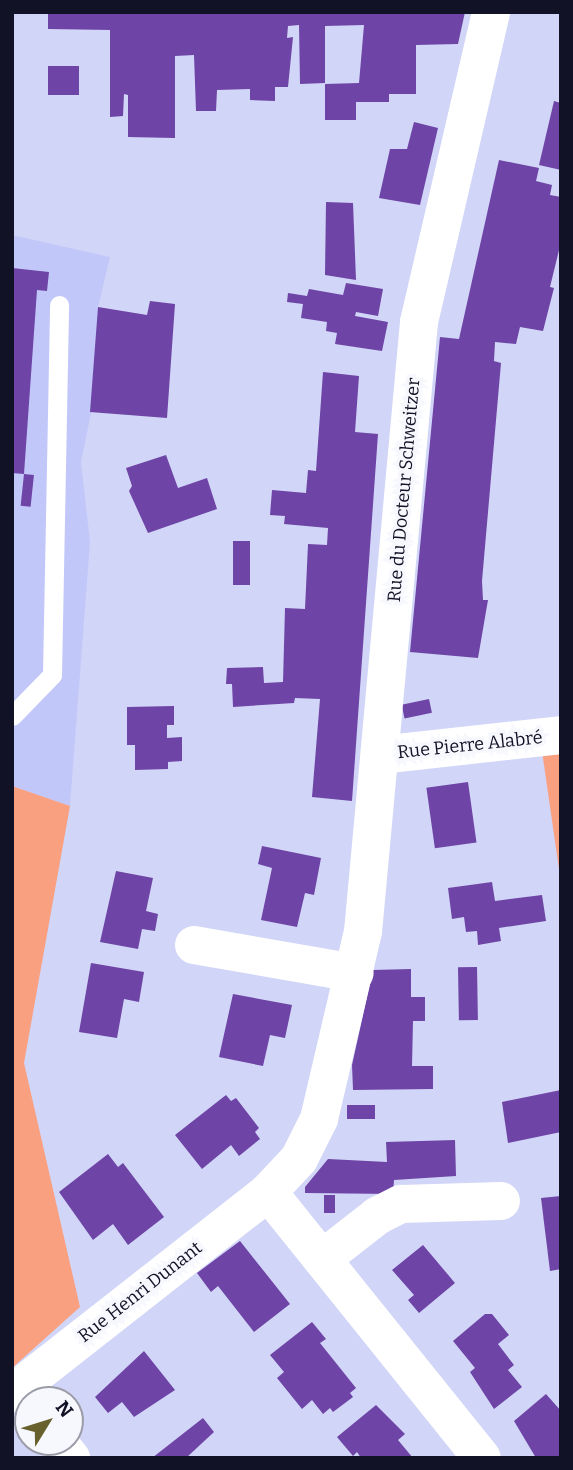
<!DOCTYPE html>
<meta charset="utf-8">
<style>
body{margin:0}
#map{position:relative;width:573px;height:1470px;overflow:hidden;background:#d1d5f7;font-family:Bitter,serif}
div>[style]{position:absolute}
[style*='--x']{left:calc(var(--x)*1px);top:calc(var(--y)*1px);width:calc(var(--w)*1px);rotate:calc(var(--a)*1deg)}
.built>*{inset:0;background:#c2c7fa}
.green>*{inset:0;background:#f9a080}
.building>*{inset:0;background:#6e44a6;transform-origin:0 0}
.service>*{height:19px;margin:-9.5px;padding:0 9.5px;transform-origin:9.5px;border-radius:9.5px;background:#fff}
.minor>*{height:38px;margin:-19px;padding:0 19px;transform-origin:19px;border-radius:19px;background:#fff}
span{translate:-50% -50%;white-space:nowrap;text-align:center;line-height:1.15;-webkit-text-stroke:7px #f7f8fe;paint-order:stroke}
.street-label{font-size:18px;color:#121226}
.frame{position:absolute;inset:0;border:14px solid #121226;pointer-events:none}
.north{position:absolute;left:14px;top:1386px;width:70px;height:70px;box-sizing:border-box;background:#f7f8fe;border:2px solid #9b9ca8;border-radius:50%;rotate:52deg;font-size:19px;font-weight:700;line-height:28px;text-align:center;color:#121226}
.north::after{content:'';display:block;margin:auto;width:24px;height:32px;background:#68602d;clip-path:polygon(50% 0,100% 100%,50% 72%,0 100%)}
</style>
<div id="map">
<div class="built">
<i style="clip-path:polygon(12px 235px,110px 257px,98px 307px,91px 413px,81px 462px,90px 542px,70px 806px,12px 786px)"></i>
</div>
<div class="green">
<i style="clip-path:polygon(561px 749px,561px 883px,542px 751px)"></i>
<i style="clip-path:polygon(12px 786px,70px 806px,24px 1063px,80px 1307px,12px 1368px)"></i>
</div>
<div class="building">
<i style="clip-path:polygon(48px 12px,465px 12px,458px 44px,416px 45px,416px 94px,389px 94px,389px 102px,356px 102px,356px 120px,325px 120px,325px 84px,359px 83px,364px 25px,325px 26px,325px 83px,300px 84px,299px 25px,288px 26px,287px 38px,293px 37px,288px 87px,275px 87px,275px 101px,250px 100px,250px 89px,217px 90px,216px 111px,196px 111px,194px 55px,175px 56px,175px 138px,128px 137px,128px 95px,124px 94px,123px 116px,110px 117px,110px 30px,48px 29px)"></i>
<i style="left:48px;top:66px;width:31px;height:29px"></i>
<i style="clip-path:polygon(554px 101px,561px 103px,561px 170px,539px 165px)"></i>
<i style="clip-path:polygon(414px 122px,438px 128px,420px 205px,379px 198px,390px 149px,407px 149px)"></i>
<i style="clip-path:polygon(499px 160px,539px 168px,536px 181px,552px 185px,550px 195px,561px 197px,561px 242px,550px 287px,554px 288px,543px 331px,520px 327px,516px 344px,495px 342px,494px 361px,501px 363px,482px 581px,483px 600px,488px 600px,478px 658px,410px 652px,440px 337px,459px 339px)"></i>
<i style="clip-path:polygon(326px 202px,353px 203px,356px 280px,325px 275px)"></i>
<i style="clip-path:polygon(12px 268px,49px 272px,47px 291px,37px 290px,24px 474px,12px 473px)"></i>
<i style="clip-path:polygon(346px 283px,383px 289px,378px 316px,356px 312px,355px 316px,388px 322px,382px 351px,335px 344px,337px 333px,326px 331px,327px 322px,301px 318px,303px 304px,287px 302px,288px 293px,307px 296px,309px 289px,343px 295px)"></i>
<i style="clip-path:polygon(150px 301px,175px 304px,167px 418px,90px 412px,98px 307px,147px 315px)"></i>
<i style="clip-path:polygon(323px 372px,359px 376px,355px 432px,378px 434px,352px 801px,312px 797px,320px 699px,295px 698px,294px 703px,233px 707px,232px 684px,226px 684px,227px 668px,263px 667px,264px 683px,283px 682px,285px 608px,305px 609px,308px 544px,327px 545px,328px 528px,284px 524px,285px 516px,270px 515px,272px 490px,306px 493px,308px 470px,316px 471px)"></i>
<i style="clip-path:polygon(166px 455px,178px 488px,207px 478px,217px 509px,148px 533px,129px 491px,132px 486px,126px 468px)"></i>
<i style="left:24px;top:474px;width:10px;height:32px;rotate:6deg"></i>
<i style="left:233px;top:541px;width:17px;height:44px"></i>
<i style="left:429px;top:699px;width:14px;height:28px;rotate:78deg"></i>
<i style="clip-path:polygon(174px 706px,174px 725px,167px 725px,167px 738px,182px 737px,182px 761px,168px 762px,168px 769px,135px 770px,135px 745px,127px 745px,127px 707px)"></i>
<i style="left:468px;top:782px;width:61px;height:42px;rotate:82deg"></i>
<i style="clip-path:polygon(262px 846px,321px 858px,314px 895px,305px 893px,297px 927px,261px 920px,272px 868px,258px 864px)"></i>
<i style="clip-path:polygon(116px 871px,153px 878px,146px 911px,158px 914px,155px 931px,142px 929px,138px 949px,100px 942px)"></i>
<i style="clip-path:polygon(492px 882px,495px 901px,542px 895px,546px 921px,499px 928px,501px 941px,478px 945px,477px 931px,466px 932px,464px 917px,452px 919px,448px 888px)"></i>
<i style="clip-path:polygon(91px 963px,144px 972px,139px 1002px,124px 999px,117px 1038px,79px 1032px)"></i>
<i style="left:477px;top:967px;width:53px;height:19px;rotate:89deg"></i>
<i style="clip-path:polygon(411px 969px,411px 997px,425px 997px,425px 1021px,413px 1021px,412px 1066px,433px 1066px,433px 1089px,353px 1090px,352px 1065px,373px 970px)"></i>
<i style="clip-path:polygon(233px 994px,292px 1005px,285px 1038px,270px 1035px,263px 1066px,219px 1057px)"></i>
<i style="clip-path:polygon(561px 1090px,561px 1132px,508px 1143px,502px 1102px)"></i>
<i style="clip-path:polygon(226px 1095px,231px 1101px,236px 1098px,259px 1128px,255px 1132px,260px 1139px,239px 1156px,231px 1145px,202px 1169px,175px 1135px)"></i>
<i style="left:375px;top:1105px;width:14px;height:28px;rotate:90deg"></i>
<i style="clip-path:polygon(455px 1140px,456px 1176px,394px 1180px,393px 1194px,305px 1193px,305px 1187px,328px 1159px,387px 1162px,386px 1142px)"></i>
<i style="clip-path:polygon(108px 1154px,118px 1167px,123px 1163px,164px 1217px,128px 1245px,113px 1224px,93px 1240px,59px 1192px)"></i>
<i style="left:324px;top:1195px;width:11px;height:18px"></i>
<i style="clip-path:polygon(561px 1196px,561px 1269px,550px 1271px,541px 1198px)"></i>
<i style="clip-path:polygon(240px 1241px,290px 1304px,254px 1332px,218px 1286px,211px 1292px,197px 1273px)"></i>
<i style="clip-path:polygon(423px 1245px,455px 1283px,419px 1313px,408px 1300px,414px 1295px,392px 1270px)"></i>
<i style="clip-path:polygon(485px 1314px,492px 1314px,509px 1335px,498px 1344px,514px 1365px,508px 1370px,522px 1387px,494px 1409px,470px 1372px,475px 1368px,453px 1341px)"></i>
<i style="clip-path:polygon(312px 1322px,326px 1339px,320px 1343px,356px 1388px,350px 1393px,353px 1397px,333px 1412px,330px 1408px,323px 1414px,312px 1400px,302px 1409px,277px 1378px,284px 1372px,270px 1355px)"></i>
<i style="clip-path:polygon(144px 1351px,175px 1390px,134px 1417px,122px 1402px,108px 1413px,95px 1397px)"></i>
<i style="clip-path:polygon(546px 1394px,561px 1411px,561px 1458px,536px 1458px,514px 1421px)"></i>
<i style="clip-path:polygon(376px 1405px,405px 1434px,398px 1440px,413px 1458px,361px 1458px,357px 1452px,353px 1456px,337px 1437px)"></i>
<i style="clip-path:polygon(203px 1418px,214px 1432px,186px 1458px,152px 1458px)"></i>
</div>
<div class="service">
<i style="--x:12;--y:716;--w:57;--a:-45.7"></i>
<i style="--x:52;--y:675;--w:370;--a:-88.9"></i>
</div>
<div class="minor">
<i style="--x:380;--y:755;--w:182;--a:-6.3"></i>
<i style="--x:194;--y:945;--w:163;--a:9.9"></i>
<i style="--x:268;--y:1192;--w:341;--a:51.2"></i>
<i style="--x:322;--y:1259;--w:70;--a:-38"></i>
<i style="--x:377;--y:1216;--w:27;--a:-27"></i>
<i style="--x:401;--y:1204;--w:100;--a:-1.7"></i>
<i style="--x:12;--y:1393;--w:325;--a:-38.1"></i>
<i style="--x:268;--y:1192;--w:45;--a:-46.8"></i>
<i style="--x:299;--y:1159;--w:45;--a:-63.4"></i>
<i style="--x:319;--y:1119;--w:192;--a:-76.8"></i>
<i style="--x:363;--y:932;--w:613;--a:-84.75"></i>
<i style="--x:419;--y:322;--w:318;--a:-76.9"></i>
<i style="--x:58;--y:1442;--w:21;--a:51"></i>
</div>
<div class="street-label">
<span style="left:404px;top:490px;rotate:-85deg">Rue du Docteur Schweitzer</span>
<span style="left:470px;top:745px;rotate:-6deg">Rue Pierre Alabré</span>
<span style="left:140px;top:1292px;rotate:-38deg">Rue Henri Dunant</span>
</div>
<div class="frame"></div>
<div class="north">N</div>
</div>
